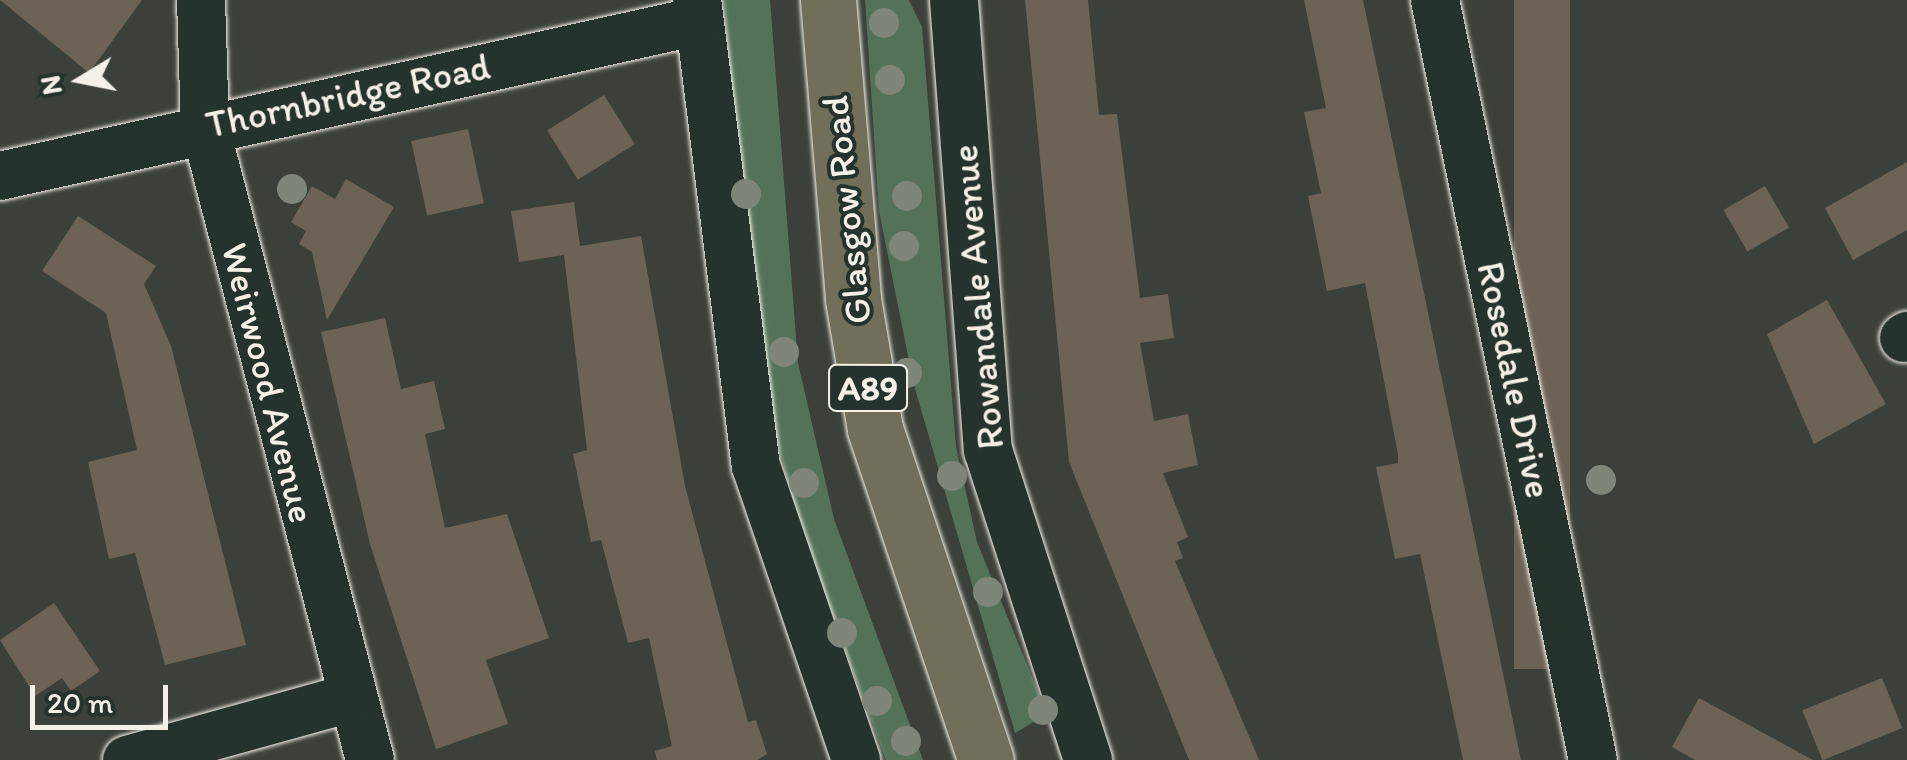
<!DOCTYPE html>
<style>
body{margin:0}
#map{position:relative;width:1907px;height:760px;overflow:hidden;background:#3b4139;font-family:Itim,sans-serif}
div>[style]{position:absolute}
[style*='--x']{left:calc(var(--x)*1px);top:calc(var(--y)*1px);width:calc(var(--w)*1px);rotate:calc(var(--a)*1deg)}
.green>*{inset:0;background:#54725a}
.building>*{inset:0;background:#6c6255;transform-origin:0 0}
.roads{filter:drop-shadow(0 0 2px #f4f1e8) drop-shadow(0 0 2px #f4f1e8)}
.minor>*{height:48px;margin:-24px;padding:0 24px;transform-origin:24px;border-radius:24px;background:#26332d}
.primary>*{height:55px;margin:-27.5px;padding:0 27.5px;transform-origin:27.5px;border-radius:27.5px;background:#716e59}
.trees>*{width:30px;height:30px;margin:-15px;border-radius:50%;background:#7e867a}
span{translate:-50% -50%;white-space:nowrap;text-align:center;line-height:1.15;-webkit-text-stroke:8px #26332d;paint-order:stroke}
.shield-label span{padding:2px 8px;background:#26332d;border:2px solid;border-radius:8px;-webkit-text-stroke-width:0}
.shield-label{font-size:35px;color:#f4f1e8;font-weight:700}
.street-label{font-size:38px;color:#f4f1e8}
.north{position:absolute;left:30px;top:30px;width:100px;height:100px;-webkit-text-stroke:8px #26332d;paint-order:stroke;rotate:260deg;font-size:28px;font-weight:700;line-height:40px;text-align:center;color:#f4f1e8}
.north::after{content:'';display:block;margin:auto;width:35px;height:45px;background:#f4f1e8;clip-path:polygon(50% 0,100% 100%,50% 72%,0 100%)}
.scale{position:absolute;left:30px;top:685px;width:138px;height:45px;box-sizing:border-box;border:5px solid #f4f1e8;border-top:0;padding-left:12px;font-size:30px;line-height:35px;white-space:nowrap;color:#f4f1e8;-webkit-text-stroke:8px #26332d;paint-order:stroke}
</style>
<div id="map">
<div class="green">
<i style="clip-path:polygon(724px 0,770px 0,798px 363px,834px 519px,923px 760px,886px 760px,797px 519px,751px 332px)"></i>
<i style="clip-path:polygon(865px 0,909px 0,922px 27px,956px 447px,977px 542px,1047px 714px,1015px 733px,914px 385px,879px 211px)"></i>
</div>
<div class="building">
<i style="clip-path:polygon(0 0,142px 0,89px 73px)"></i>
<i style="clip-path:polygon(1025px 0,1088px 0,1099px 115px,1117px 114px,1140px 298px,1168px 294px,1174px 338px,1140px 343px,1154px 421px,1188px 414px,1198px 465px,1163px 473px,1188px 537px,1177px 542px,1183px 558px,1175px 561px,1259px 760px,1189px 760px,1069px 462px)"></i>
<i style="clip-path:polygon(1304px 0,1363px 0,1521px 760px,1463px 760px,1420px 554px,1395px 559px,1376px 467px,1398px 463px,1398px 454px,1365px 283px,1327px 291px,1308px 196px,1321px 193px,1304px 112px,1326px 108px)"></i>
<i style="left:1514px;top:0;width:56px;height:669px"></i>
<i style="left:604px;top:95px;width:58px;height:67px;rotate:58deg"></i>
<i style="left:468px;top:129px;width:76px;height:58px;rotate:78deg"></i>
<i style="clip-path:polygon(1907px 162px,1907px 230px,1853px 260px,1825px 208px)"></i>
<i style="clip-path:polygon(346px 179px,394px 207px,327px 320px,312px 252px,299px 244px,306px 231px,291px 222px,312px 186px,335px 199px)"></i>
<i style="left:1765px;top:186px;width:48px;height:48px;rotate:60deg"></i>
<i style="clip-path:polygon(574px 202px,580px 246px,641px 236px,685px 486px,748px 722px,756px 720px,767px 754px,757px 760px,657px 760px,655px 751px,672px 746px,649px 638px,628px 643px,601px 540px,591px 542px,573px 454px,587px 450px,564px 255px,519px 262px,511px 211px)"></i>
<i style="clip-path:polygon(78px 216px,156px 266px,144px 284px,171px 346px,246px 645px,165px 665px,135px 553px,109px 559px,88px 462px,137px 450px,106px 313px,42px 271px)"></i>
<i style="clip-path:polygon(1827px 300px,1886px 404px,1814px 444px,1767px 334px)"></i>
<i style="clip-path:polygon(385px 318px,401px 389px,434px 381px,445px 429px,425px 434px,445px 528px,507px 514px,549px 638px,486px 660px,508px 724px,436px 749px,370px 544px,321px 332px)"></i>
<i style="clip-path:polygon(54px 603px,100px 671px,71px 691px,62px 678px,35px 696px,0 640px)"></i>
<i style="left:1882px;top:678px;width:54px;height:86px;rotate:68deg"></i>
<i style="clip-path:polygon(1699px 698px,1736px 718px,1813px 760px,1695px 760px,1672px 747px)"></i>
</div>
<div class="roads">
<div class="minor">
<i style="--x:201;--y:0;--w:127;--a:88.2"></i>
<i style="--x:205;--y:127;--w:654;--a:75.39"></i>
<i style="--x:697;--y:0;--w:470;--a:82.8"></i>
<i style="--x:756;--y:466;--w:311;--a:71.2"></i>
<i style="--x:954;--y:0;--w:451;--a:85.7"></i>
<i style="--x:988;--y:450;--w:326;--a:72.1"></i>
<i style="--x:1435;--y:0;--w:776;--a:78.26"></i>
<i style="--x:0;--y:176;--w:715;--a:-12.52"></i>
<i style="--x:1904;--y:338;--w:4;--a:-34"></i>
<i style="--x:127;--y:760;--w:228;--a:-15.5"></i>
</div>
<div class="primary">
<i style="--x:828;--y:0;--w:300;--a:85.2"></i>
<i style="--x:853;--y:299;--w:132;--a:80.4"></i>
<i style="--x:875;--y:429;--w:349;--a:71.5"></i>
</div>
</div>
<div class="trees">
<i style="left:884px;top:23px"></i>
<i style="left:890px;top:80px"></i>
<i style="left:292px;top:189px"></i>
<i style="left:746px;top:194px"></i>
<i style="left:907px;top:196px"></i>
<i style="left:904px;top:246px"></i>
<i style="left:784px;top:352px"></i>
<i style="left:907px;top:373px"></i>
<i style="left:952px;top:476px"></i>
<i style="left:1601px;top:480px"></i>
<i style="left:804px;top:483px"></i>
<i style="left:988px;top:592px"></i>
<i style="left:842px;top:633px"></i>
<i style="left:877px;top:701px"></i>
<i style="left:1043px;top:710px"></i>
<i style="left:906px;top:741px"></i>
</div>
<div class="shield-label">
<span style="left:868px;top:388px">A89</span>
</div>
<div class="street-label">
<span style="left:348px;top:96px;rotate:-12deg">Thornbridge Road</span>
<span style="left:847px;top:210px;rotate:-96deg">Glasgow Road</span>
<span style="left:978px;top:297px;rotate:-95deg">Rowandale Avenue</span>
<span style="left:1514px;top:380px;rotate:78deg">Rosedale Drive</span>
<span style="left:268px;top:383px;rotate:76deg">Weirwood Avenue</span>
</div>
<div class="north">N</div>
<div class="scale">20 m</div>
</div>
